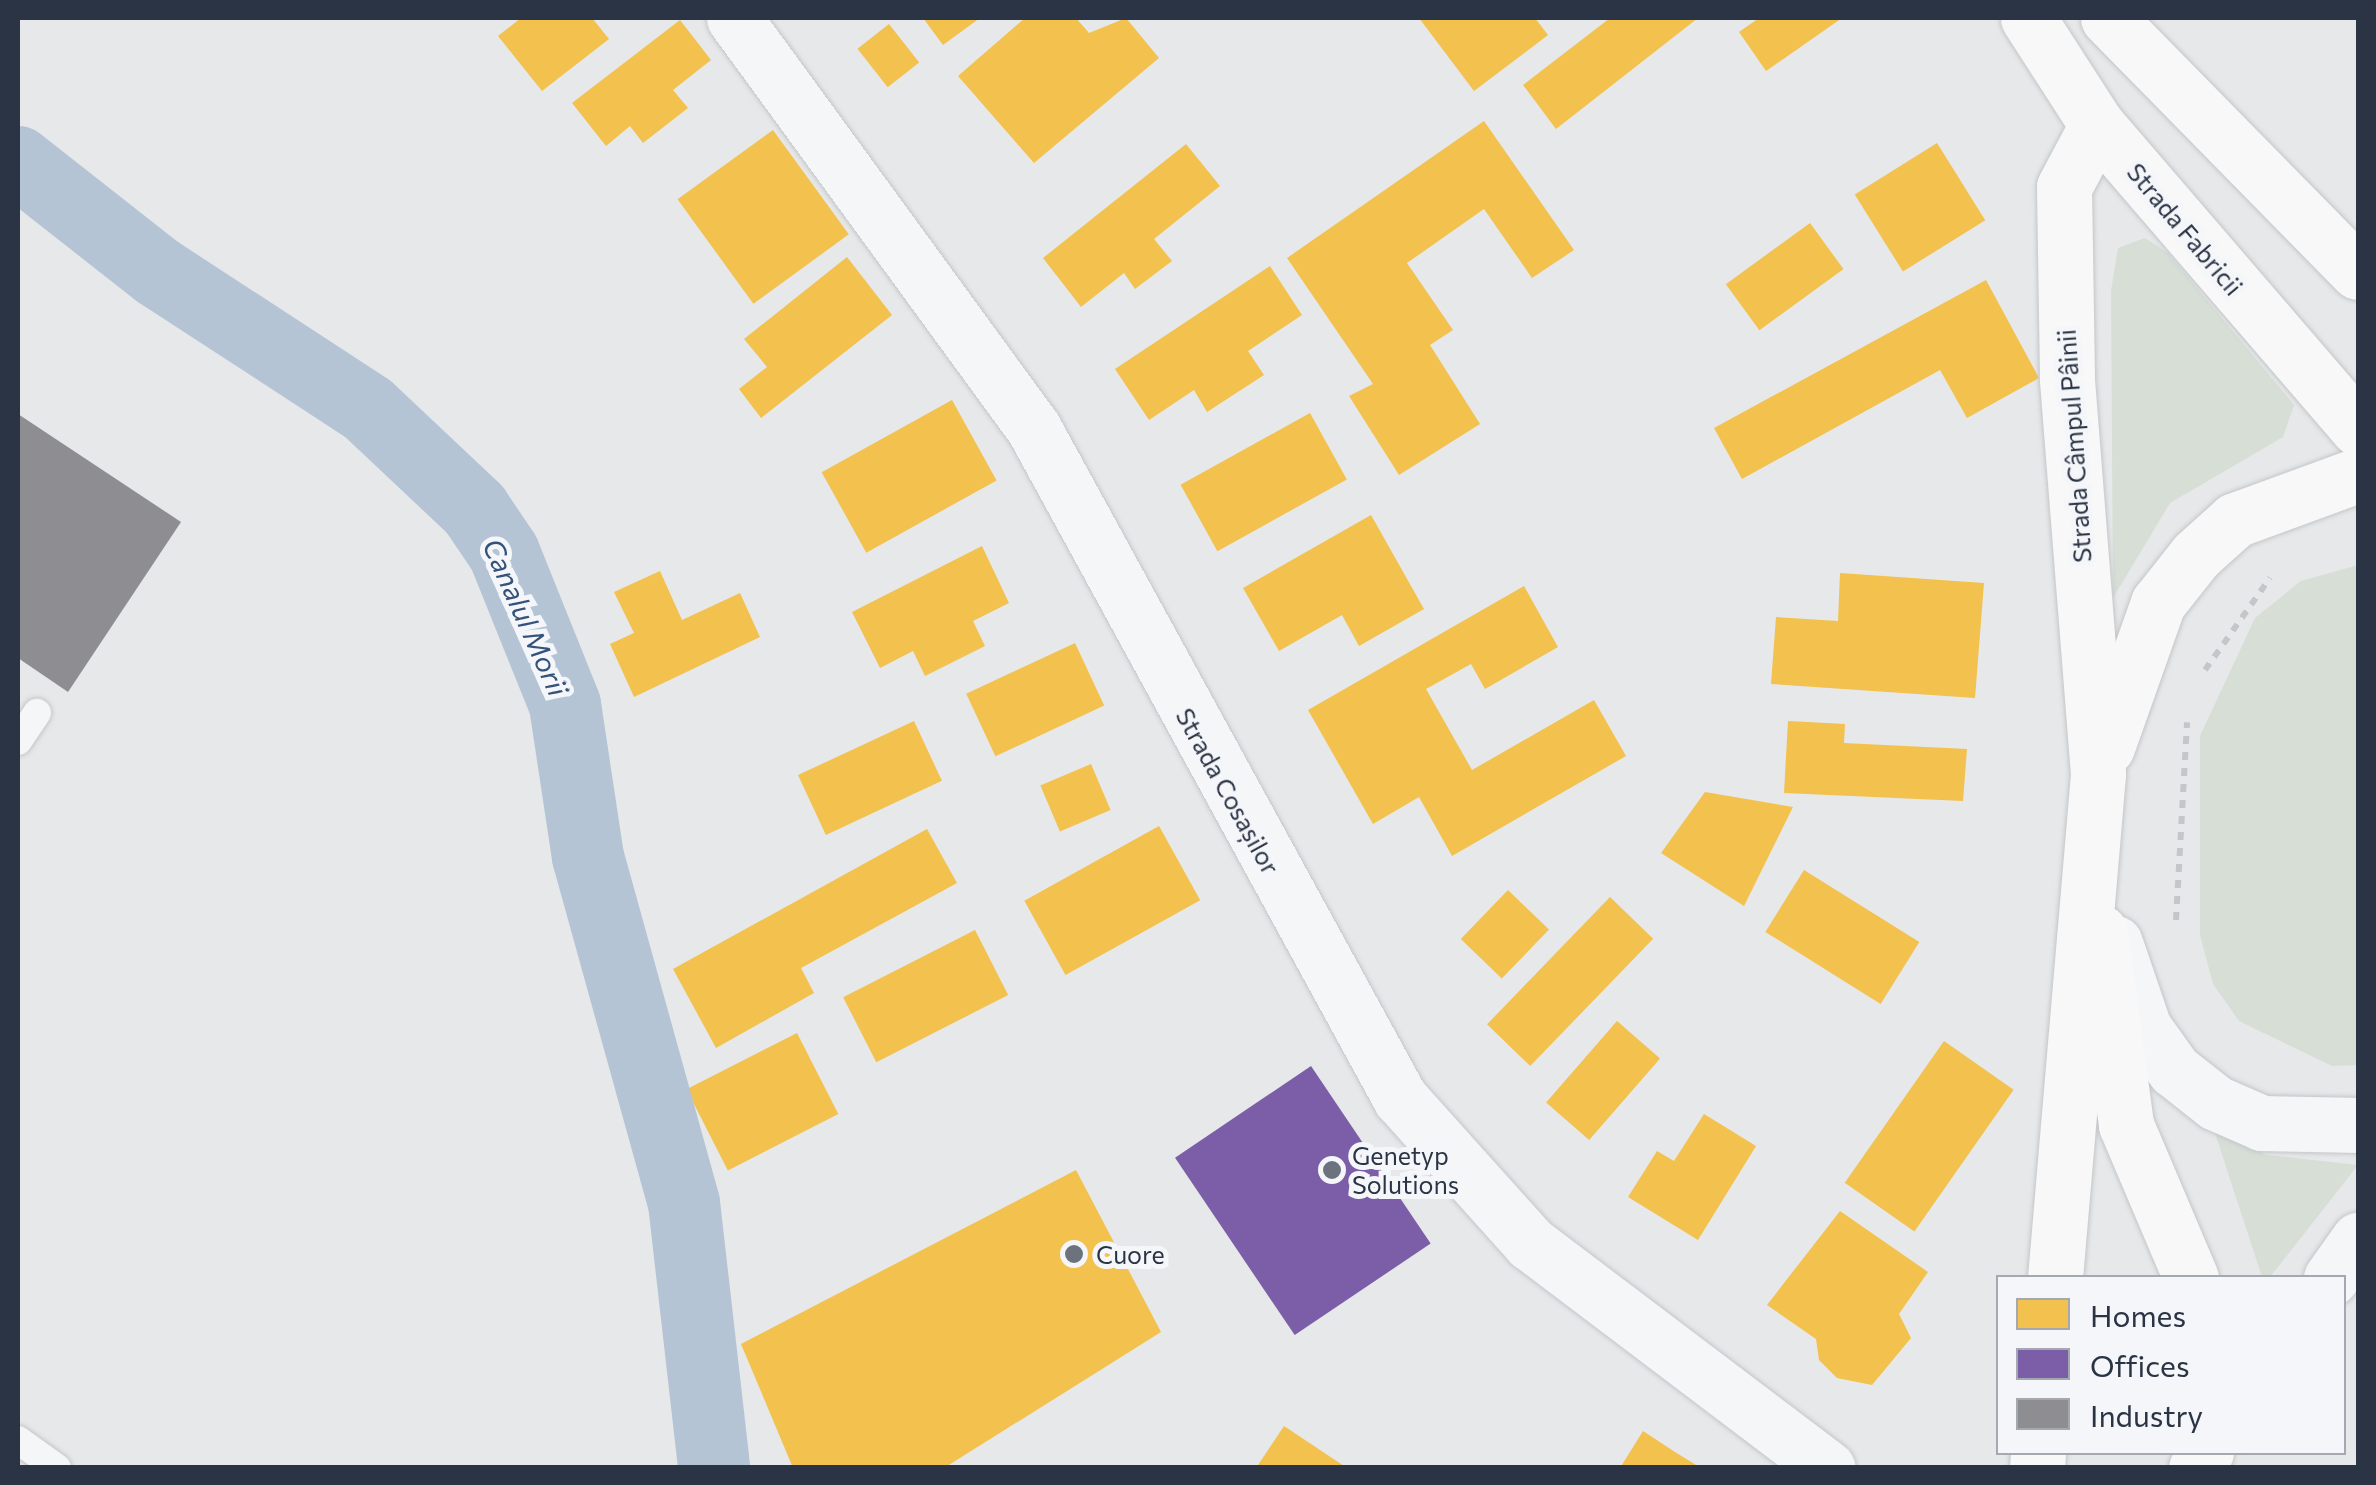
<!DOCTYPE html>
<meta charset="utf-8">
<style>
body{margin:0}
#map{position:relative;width:2376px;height:1485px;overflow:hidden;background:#e6e8ea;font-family:Commissioner,sans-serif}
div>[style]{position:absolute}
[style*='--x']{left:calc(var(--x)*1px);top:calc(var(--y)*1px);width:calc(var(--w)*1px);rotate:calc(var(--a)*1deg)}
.green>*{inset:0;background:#d6ded6}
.homes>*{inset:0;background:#f2c14e;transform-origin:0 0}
.offices>*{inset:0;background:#7b5ea7;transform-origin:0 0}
.industry>*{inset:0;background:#8d8d92}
.canal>*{height:72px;margin:-36px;padding:0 36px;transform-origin:36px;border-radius:36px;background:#b4c4d5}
.path>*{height:6px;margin-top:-3px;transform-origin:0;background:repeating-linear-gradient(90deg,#c5c6ca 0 8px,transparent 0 16px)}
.roads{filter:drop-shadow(0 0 2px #c4c6c8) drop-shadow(0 0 2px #c4c6c8)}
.lane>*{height:28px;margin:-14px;padding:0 14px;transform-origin:14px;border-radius:14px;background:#f5f6f7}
.street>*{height:55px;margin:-27.5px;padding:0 27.5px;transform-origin:27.5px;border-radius:27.5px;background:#f5f6f7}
.secondary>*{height:55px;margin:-27.5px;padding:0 27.5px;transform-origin:27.5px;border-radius:27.5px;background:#f8f8f8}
.dots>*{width:28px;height:28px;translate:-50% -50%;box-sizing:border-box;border:5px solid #f4f6f9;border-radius:50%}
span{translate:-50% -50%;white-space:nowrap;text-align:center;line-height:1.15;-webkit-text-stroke:10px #f4f6f9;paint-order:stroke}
.street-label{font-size:25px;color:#2b3445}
.poi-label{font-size:25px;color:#2b3445}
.left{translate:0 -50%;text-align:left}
.water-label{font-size:28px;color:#34527a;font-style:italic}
.frame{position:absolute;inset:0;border:20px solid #2b3445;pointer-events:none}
.legend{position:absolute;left:1996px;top:1275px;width:350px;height:180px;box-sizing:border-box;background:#f4f6f9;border:2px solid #a4a8b1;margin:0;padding:12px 18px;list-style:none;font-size:30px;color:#2b3445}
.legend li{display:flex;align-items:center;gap:20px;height:50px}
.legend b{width:50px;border:2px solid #a4a8b1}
</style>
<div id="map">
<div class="green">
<i style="clip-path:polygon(2145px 238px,2168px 253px,2294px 405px,2283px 437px,2170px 503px,2113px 598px,2111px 291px,2118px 248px)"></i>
<i style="clip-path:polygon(2358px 565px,2358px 1065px,2332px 1066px,2239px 1021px,2213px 984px,2200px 935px,2200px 736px,2255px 618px,2301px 581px)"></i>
<i style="clip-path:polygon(2215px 1133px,2267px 1155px,2358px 1165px,2270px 1277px,2262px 1277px)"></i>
</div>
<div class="homes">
<i style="clip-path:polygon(521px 18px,592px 18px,609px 39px,542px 91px,498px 36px)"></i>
<i style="clip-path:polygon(923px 18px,980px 18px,943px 45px)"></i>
<i style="clip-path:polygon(1025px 18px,1076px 18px,1089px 33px,1126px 18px,1159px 58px,1034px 163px,958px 76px)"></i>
<i style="clip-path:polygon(1419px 18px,1535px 18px,1548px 35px,1474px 91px)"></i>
<i style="clip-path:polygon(1610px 18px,1698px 18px,1556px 129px,1523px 85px)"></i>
<i style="clip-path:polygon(1759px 18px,1842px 18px,1766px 71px,1739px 32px)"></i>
<i style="clip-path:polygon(680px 20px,711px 60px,673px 90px,688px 108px,643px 143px,630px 126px,606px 146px,572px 103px)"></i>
<i style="left:889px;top:24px;width:49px;height:40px;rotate:52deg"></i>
<i style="clip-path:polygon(1484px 121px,1574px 250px,1532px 278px,1484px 209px,1407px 263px,1453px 330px,1430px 345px,1480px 424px,1399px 475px,1349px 396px,1373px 384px,1287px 258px)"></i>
<i style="left:773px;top:130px;width:129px;height:118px;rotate:54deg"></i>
<i style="left:1937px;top:143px;width:91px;height:97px;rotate:58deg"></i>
<i style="clip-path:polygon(1186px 144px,1220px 186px,1154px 239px,1172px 261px,1135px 289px,1124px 273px,1081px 307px,1043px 258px)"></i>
<i style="left:1810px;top:223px;width:57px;height:104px;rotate:54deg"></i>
<i style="clip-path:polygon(847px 257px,892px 315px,761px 418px,739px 389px,767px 367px,744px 339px)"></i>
<i style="clip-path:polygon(1270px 266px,1302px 315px,1248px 351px,1264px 375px,1207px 412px,1194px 390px,1149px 420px,1115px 369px)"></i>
<i style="clip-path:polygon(1986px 280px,2039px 378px,1967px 418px,1940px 370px,1742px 479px,1714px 428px)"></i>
<i style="left:952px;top:400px;width:92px;height:149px;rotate:61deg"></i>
<i style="left:1310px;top:413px;width:76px;height:148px;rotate:61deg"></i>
<i style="clip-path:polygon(1371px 515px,1424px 609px,1359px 646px,1342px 615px,1279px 651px,1243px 588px)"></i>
<i style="clip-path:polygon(982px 546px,1009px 603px,973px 621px,985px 646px,925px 676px,913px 651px,880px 668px,852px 612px)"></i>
<i style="clip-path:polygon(660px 571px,682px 620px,740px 593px,760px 637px,634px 697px,610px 644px,634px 633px,614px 592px)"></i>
<i style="clip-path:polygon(1840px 573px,1984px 583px,1975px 698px,1771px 684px,1776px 617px,1838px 621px)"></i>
<i style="clip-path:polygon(1524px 586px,1558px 647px,1485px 689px,1471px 664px,1426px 689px,1472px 770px,1594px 700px,1626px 756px,1452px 856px,1419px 797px,1373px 824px,1308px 710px)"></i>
<i style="left:1075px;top:643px;width:69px;height:120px;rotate:65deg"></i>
<i style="left:914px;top:721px;width:66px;height:128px;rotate:65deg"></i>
<i style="clip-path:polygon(1788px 721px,1845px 724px,1844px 743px,1967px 749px,1963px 801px,1784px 793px)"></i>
<i style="left:1091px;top:764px;width:50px;height:55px;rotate:67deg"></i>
<i style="clip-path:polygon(1705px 792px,1793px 807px,1744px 906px,1661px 853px)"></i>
<i style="left:1159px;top:826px;width:85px;height:154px;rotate:61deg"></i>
<i style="clip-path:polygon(927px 829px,957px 883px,801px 968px,814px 993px,716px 1048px,673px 969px)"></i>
<i style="left:1804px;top:870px;width:136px;height:73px;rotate:32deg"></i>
<i style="left:1508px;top:890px;width:57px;height:68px;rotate:44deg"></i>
<i style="left:1610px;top:897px;width:60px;height:177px;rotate:44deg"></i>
<i style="left:975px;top:930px;width:73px;height:148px;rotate:63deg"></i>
<i style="left:1617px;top:1021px;width:57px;height:108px;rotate:41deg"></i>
<i style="left:797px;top:1033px;width:91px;height:124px;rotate:63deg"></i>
<i style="left:1944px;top:1041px;width:85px;height:173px;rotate:35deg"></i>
<i style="clip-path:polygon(1704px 1114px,1756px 1146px,1698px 1240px,1628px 1197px,1657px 1151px,1674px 1161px)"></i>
<i style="clip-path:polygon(1076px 1170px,1161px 1332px,944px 1468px,793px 1468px,741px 1344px)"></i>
<i style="clip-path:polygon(1840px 1211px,1928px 1272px,1899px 1314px,1911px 1338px,1872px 1385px,1837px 1378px,1819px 1360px,1816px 1339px,1767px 1305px)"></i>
<i style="clip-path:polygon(1284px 1426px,1347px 1468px,1256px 1468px)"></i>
<i style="clip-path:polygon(1643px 1431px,1675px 1452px,1701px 1468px,1620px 1468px)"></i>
</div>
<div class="offices">
<i style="left:1311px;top:1066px;width:214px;height:164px;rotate:56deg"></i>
</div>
<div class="industry">
<i style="clip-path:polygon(18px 414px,181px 522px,68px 692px,18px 658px)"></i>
</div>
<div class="canal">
<i style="--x:18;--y:162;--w:178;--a:38.2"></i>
<i style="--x:158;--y:272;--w:251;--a:33.1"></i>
<i style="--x:368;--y:409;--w:147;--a:43.3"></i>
<i style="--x:475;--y:510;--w:52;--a:56"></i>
<i style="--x:504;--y:553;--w:164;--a:68.1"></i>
<i style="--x:565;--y:705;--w:154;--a:81.4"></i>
<i style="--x:588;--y:857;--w:359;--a:74.5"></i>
<i style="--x:684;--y:1203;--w:267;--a:83.5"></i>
</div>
<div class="path">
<i style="--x:2205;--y:670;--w:113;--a:-54.8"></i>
<i style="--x:2176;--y:920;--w:198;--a:-86.8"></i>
</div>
<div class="roads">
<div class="lane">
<i style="--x:18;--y:741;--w:34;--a:-56"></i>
<i style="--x:18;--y:1440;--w:48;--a:35.7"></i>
</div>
<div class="street">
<i style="--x:734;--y:18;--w:509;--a:53.87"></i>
<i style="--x:1034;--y:429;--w:763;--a:61.32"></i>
<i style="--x:1400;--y:1098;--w:195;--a:48.1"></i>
<i style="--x:1530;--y:1243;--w:373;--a:37.1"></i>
<i style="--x:2115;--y:943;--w:90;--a:71.2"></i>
<i style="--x:2144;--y:1028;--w:52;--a:54.5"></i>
<i style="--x:2174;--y:1070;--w:53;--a:38.2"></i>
<i style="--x:2216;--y:1103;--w:50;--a:23.5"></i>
<i style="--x:2262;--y:1123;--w:96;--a:1.2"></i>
<i style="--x:2331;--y:1278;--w:47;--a:-54.6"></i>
</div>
<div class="secondary">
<i style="--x:2028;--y:18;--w:127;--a:57.2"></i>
<i style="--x:2097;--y:125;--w:400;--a:49.3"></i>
<i style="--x:2108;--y:18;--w:356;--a:45.5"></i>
<i style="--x:2107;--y:747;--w:153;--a:-70.5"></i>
<i style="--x:2158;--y:603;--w:61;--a:-51.6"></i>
<i style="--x:2196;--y:555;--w:52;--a:-41.9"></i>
<i style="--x:2235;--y:520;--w:131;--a:-20.1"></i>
<i style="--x:2100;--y:932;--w:195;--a:82.3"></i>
<i style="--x:2126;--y:1125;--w:166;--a:67"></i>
<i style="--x:2055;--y:1278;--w:506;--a:-85.12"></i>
<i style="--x:2098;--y:774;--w:397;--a:-94.5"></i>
<i style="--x:2067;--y:378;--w:191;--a:-90.9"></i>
<i style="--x:2064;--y:187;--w:70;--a:-62"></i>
<i style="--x:2037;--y:1468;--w:16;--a:-86"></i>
<i style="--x:2196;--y:1468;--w:19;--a:-58"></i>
</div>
</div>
<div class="dots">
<i style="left:1332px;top:1170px;background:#6c737f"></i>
<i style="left:1074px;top:1254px;background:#6c737f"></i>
</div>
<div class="street-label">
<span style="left:2185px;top:229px;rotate:50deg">Strada Fabricii</span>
<span style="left:2074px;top:446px;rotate:-94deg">Strada Câmpul Pâinii</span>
<span style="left:1228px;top:791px;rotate:61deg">Strada Cosașilor</span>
</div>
<div class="poi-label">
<span class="left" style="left:1352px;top:1170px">Genetyp<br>Solutions</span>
<span class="left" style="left:1096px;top:1254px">Cuore</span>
</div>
<div class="water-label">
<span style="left:526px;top:617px;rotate:66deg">Canalul Morii</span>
</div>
<div class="frame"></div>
<ul class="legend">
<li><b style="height:28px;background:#f2c14e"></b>Homes</li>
<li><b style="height:28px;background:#7b5ea7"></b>Offices</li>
<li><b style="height:28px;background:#8d8d92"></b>Industry</li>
</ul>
</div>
